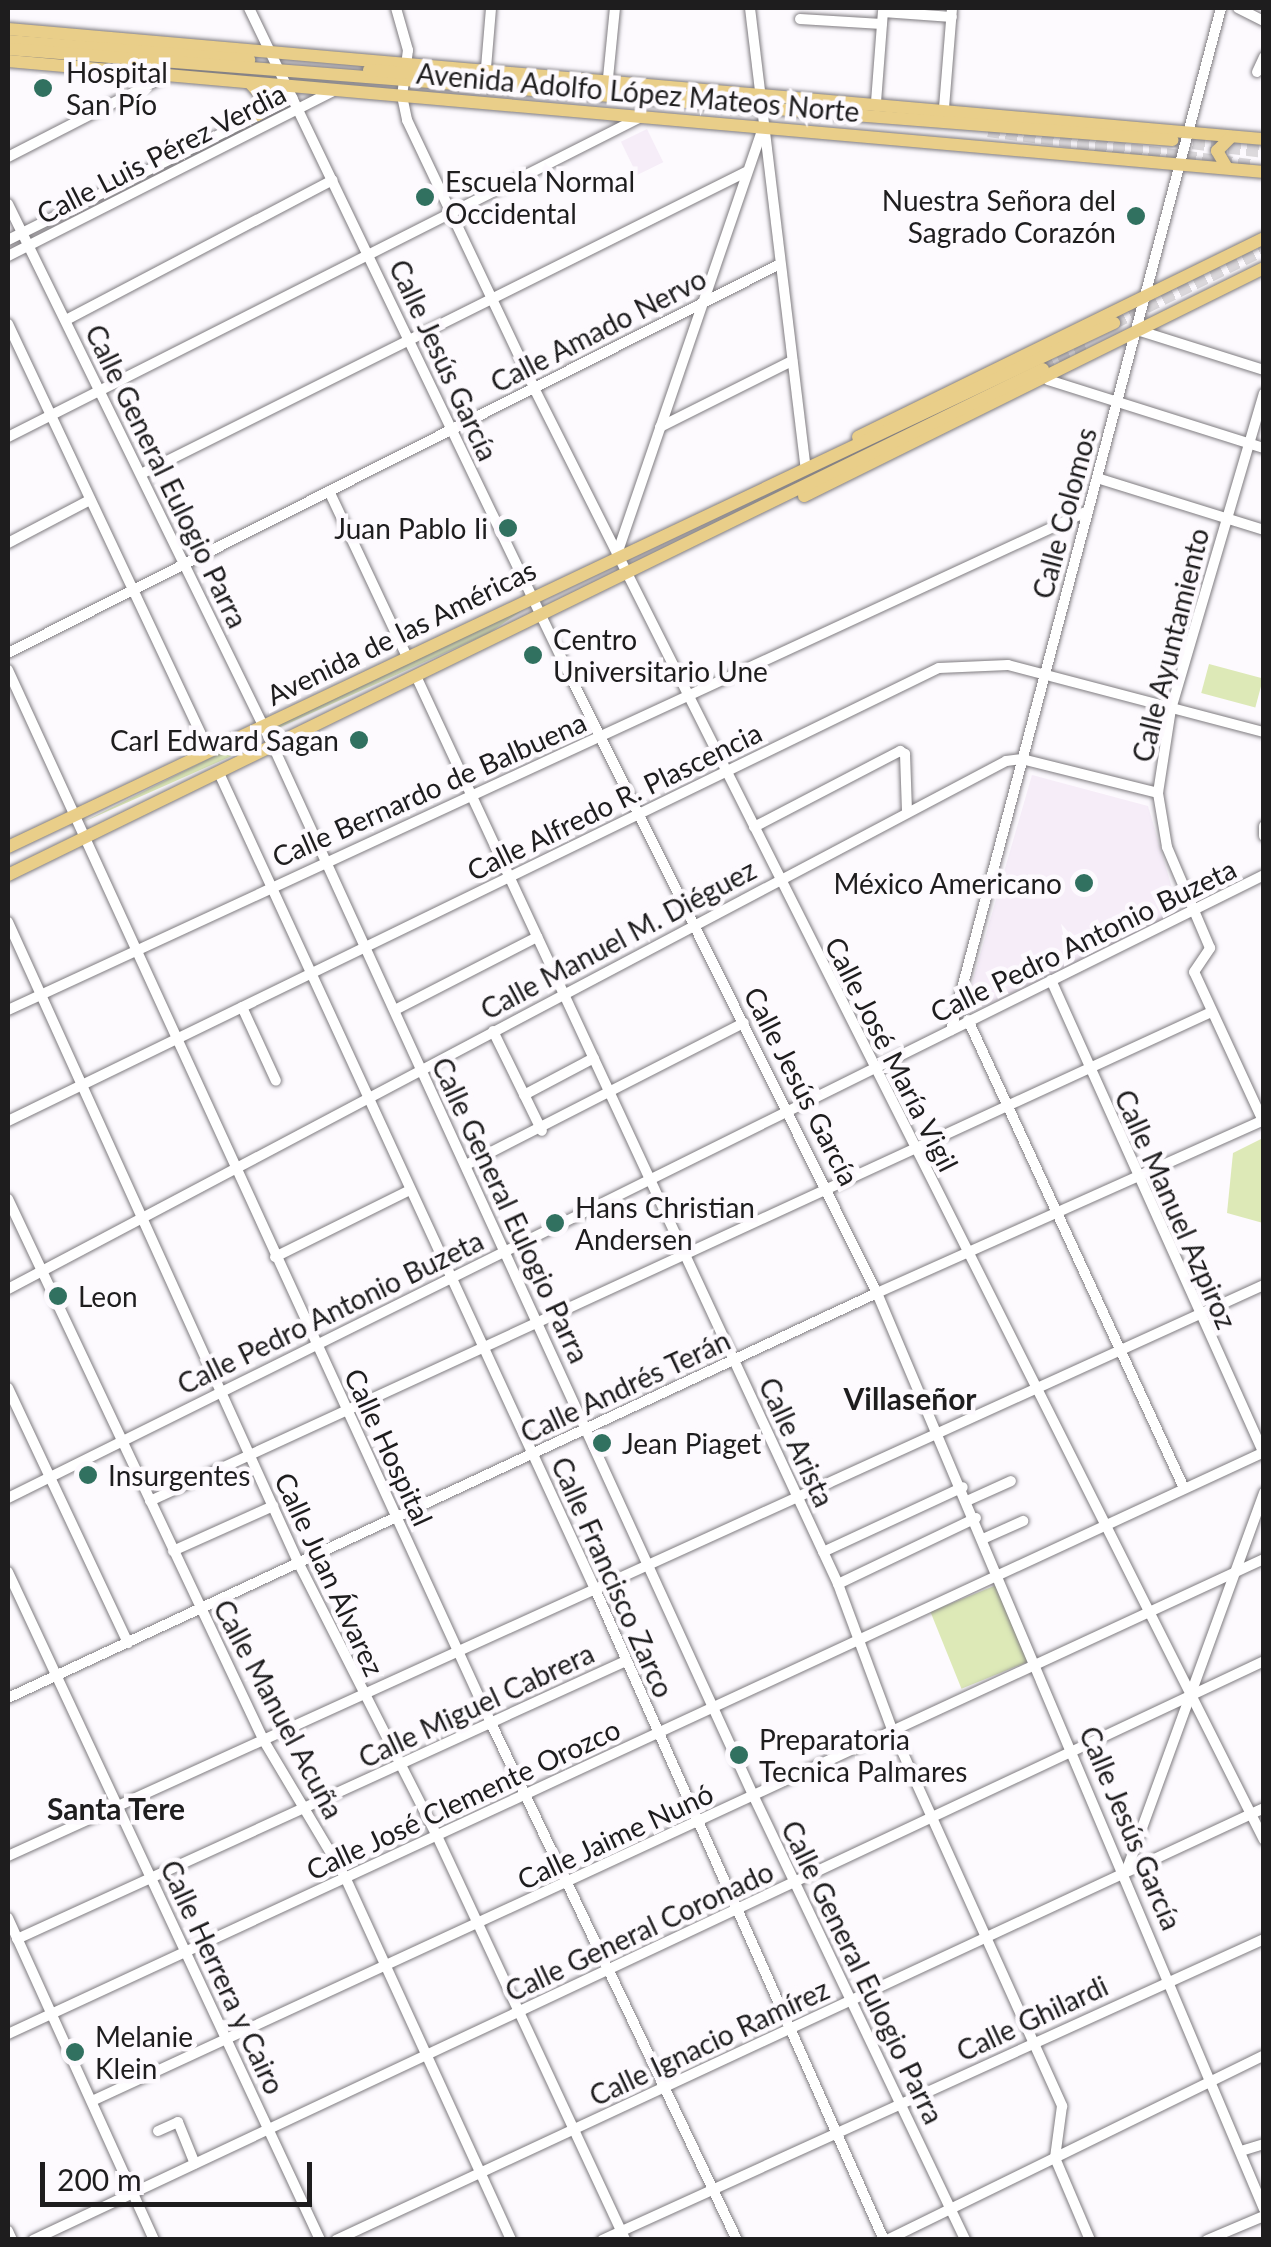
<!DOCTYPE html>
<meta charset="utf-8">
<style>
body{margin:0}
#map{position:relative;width:1271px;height:2247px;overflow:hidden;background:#fdfafe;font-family:Lato,sans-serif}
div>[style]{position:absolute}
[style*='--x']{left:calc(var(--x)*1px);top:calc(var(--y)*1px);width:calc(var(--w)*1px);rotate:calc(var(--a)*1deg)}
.built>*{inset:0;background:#f6edf8;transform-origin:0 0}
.green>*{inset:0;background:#dde9b7;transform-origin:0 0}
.major-tunnel>*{height:12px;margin-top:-6px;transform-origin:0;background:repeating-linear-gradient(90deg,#dcd9dc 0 12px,transparent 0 18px)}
.roads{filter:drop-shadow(0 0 2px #7f7c80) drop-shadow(0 0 2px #7f7c80)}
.minor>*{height:10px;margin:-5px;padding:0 5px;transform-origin:5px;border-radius:5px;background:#fff}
.major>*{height:12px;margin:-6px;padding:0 6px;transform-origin:6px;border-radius:6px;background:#e9ce89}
.dots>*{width:28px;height:28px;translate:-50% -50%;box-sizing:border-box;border:5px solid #fdfafe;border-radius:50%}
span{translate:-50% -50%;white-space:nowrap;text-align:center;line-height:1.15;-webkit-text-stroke:9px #fdfafe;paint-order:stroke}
.poi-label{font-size:28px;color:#1e1d1e}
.left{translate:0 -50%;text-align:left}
.right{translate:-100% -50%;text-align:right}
.street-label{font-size:28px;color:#1e1d1e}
.neighbourhood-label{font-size:30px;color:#1e1d1e;font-weight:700}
.frame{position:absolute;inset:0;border:10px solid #1e1d1e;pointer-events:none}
.scale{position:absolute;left:40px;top:2162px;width:272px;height:45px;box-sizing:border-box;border:5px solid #1e1d1e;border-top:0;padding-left:12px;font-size:30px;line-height:35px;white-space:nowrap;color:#1e1d1e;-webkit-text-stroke:8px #fdfafe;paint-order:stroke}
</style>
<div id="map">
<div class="built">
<i style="left:647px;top:129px;width:37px;height:29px;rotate:64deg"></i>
<i style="clip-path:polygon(1032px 775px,1148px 806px,1179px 912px,972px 1012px,965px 1007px)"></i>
</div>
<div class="green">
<i style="clip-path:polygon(527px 607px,489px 633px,274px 730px,278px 723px)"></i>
<i style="left:1209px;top:664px;width:56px;height:30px;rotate:15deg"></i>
<i style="clip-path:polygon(248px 739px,256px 741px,252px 747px,81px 823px)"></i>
<i style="clip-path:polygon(1263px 1138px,1263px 1223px,1227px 1213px,1233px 1153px)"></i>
<i style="left:999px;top:1584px;width:83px;height:74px;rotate:68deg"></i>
</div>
<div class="major-tunnel">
<i style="--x:988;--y:131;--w:265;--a:7.4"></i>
<i style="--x:1175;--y:141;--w:90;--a:7"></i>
<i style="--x:1114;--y:323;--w:167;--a:-26"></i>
<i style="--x:1043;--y:369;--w:52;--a:-25.1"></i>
</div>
<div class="roads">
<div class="minor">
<i style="--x:249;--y:8;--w:748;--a:64.33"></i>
<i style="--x:573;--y:682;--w:682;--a:63.55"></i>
<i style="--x:877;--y:1293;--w:994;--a:67.1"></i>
<i style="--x:396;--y:8;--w:44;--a:74.1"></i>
<i style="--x:408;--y:50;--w:46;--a:97.4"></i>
<i style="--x:402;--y:96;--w:25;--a:78"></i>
<i style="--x:407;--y:120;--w:297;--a:64.6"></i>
<i style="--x:534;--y:388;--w:1625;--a:63.31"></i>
<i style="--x:750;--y:8;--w:463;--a:83.1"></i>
<i style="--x:1238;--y:8;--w:29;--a:27"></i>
<i style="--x:800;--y:19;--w:82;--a:3.5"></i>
<i style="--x:486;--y:68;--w:60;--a:-85.2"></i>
<i style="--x:1257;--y:72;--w:17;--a:-65"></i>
<i style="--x:608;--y:78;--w:70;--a:-84.3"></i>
<i style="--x:876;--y:102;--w:90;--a:-85.6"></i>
<i style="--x:883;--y:12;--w:69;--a:4.1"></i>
<i style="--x:944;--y:108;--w:100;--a:-85.4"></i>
<i style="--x:8;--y:157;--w:173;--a:-27.2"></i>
<i style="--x:8;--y:204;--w:603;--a:63.94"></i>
<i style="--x:273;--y:746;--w:1156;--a:65.41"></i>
<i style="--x:754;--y:1797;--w:491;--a:64.5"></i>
<i style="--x:8;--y:240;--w:318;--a:-26.5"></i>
<i style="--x:8;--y:256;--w:367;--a:-26.9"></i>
<i style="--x:66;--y:320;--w:301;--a:-27.7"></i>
<i style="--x:8;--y:324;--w:472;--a:64.8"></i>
<i style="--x:1137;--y:330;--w:133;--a:17.5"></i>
<i style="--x:1048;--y:380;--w:226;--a:17.5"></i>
<i style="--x:660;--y:427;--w:148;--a:-26.6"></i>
<i style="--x:8;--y:437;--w:709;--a:-26.82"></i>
<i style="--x:141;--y:474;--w:676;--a:-26.53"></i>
<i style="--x:1097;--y:478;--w:175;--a:17.3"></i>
<i style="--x:329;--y:491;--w:183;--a:64.8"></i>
<i style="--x:8;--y:543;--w:93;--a:-27.7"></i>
<i style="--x:617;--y:554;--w:445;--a:-71.1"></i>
<i style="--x:8;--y:653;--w:864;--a:-26.74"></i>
<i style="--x:8;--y:670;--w:1156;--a:65.36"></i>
<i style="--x:490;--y:1721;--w:575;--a:64.55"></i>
<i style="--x:416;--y:676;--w:1001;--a:65.07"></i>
<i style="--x:838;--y:1584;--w:155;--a:69.6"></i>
<i style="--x:892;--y:1729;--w:414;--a:65.7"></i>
<i style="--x:1062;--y:2106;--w:52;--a:97.7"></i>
<i style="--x:1055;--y:2158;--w:89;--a:66.9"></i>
<i style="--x:219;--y:773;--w:898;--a:65.26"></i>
<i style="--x:595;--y:1589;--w:712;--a:66.06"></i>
<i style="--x:1264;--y:826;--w:10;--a:90"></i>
<i style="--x:754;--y:827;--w:165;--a:-27.5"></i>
<i style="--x:900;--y:751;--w:6;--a:31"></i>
<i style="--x:905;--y:754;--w:57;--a:88"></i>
<i style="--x:8;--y:922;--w:705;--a:65.62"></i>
<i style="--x:299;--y:1564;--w:305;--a:63.1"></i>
<i style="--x:437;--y:1836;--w:446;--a:65"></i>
<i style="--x:1051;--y:980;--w:520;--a:65.8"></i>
<i style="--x:242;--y:1007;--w:81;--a:65.3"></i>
<i style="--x:8;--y:1010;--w:1190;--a:-24.8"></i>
<i style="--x:395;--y:1010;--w:160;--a:-27.2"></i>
<i style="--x:968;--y:1020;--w:513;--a:65.23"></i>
<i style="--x:951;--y:1030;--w:1057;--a:-75.2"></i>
<i style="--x:493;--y:1031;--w:111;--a:63.9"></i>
<i style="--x:524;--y:1095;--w:79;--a:-27.9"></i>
<i style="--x:8;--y:1121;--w:1035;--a:-25.95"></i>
<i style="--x:939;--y:668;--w:69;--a:-2.5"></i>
<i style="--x:1008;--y:665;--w:265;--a:14.7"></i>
<i style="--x:1263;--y:1121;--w:164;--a:-114.8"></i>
<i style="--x:1194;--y:972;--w:29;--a:-56"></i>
<i style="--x:1210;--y:948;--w:110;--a:-113.1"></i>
<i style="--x:1167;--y:847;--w:55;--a:-99.5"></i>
<i style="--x:1158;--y:793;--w:85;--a:-81.2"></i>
<i style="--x:1171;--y:709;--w:329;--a:-73.6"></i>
<i style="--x:466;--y:1165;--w:312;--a:-27.1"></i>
<i style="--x:8;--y:1199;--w:599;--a:64.72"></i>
<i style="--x:264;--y:1741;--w:158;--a:59.2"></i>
<i style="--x:345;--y:1877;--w:399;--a:65.4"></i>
<i style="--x:275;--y:1257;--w:151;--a:-26.4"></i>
<i style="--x:8;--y:1289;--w:1129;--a:-27.88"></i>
<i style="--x:1006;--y:761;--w:16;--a:-7"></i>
<i style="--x:1022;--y:759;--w:140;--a:14"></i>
<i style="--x:8;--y:1388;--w:282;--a:64.8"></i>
<i style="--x:8;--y:1498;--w:1402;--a:-26.38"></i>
<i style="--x:969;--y:1500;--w:46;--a:-24.3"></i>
<i style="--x:150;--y:1501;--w:1168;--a:-24.74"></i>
<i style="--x:985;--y:1538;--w:42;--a:-24.1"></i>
<i style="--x:173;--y:1551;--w:110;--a:-24.2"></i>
<i style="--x:823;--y:1552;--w:154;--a:-24.9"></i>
<i style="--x:8;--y:1572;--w:737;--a:64.96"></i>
<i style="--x:838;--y:1584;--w:153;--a:-25.6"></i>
<i style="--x:8;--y:1698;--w:959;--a:-24.99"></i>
<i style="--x:877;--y:1293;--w:424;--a:-24.1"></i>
<i style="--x:8;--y:1856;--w:1380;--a:-24.45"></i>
<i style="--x:1126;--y:1872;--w:404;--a:-70"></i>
<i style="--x:8;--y:1918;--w:354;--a:65.6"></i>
<i style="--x:17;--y:1939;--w:669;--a:-24.54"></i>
<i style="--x:8;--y:2034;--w:1384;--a:-24.86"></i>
<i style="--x:92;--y:2101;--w:1291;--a:-24.82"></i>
<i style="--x:158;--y:2131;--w:22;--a:-24"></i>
<i style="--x:178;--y:2122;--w:45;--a:68"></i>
<i style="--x:1241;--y:2151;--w:24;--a:-17"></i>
<i style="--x:8;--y:2231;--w:10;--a:66"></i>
<i style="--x:33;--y:2240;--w:1360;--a:-25.19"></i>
<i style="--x:336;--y:2240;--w:1024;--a:-24.96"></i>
<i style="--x:602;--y:2240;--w:727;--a:-24.45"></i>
<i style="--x:887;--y:2240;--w:420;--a:-26.1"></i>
<i style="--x:1207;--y:2240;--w:62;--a:-22.8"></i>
</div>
<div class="major">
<i style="--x:8;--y:29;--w:1261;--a:5.01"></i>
<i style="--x:8;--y:41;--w:242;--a:4.5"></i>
<i style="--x:8;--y:49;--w:1168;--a:4.47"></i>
<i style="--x:8;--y:61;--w:1261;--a:5.05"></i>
<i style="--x:369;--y:70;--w:373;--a:4.5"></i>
<i style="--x:251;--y:84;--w:20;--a:49"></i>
<i style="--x:264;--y:99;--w:17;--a:111"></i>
<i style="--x:1227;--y:168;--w:20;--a:-120"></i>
<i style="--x:1217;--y:151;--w:20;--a:-45"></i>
<i style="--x:858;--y:437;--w:452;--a:-26.1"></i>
<i style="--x:804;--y:496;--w:513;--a:-26.37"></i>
<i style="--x:8;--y:847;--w:1224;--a:-25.35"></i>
<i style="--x:8;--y:875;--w:1152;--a:-26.05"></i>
</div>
</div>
<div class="dots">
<i style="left:43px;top:88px;background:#317160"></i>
<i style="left:425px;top:197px;background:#317160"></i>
<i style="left:1136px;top:216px;background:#317160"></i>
<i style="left:508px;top:528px;background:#317160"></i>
<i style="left:533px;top:655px;background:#317160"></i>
<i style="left:359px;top:740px;background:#317160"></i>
<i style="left:1084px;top:883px;background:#317160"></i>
<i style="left:555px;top:1223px;background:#317160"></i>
<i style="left:58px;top:1296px;background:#317160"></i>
<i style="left:602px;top:1443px;background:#317160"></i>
<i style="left:88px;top:1475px;background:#317160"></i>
<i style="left:739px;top:1755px;background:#317160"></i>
<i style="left:75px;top:2052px;background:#317160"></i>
</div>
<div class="poi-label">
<span class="left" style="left:66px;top:88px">Hospital<br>San Pío</span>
<span class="left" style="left:445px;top:197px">Escuela Normal<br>Occidental</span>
<span class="right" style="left:1116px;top:216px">Nuestra Señora del<br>Sagrado Corazón</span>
<span class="right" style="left:488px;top:528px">Juan Pablo Ii</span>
<span class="left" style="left:553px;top:655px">Centro<br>Universitario Une</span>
<span class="right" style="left:339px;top:740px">Carl Edward Sagan</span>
<span class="right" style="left:1062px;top:883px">México Americano</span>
<span class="left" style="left:575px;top:1223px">Hans Christian<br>Andersen</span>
<span class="left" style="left:78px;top:1296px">Leon</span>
<span class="left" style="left:622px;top:1443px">Jean Piaget</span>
<span class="left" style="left:108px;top:1475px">Insurgentes</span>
<span class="left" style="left:759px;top:1755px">Preparatoria<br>Tecnica Palmares</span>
<span class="left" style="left:95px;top:2052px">Melanie<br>Klein</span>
</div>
<div class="street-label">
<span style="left:638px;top:92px;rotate:5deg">Avenida Adolfo López Mateos Norte</span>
<span style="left:161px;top:153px;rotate:-27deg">Calle Luis Pérez Verdia</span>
<span style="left:598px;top:330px;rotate:-27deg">Calle Amado Nervo</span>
<span style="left:444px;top:360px;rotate:65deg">Calle Jesús García</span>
<span style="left:167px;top:476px;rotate:64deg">Calle General Eulogio Parra</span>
<span style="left:1064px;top:513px;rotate:-75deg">Calle Colomos</span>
<span style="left:401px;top:632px;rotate:-26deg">Avenida de las Américas</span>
<span style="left:1170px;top:645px;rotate:-76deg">Calle Ayuntamiento</span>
<span style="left:429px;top:789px;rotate:-24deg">Calle Bernardo de Balbuena</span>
<span style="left:614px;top:801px;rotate:-26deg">Calle Alfredo R. Plascencia</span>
<span style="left:618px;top:939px;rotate:-28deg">Calle Manuel M. Diéguez</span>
<span style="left:1083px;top:940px;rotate:-26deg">Calle Pedro Antonio Buzeta</span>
<span style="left:892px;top:1054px;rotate:63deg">Calle José María Vigil</span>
<span style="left:802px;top:1086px;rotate:63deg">Calle Jesús García</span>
<span style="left:1176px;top:1209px;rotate:66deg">Calle Manuel Azpiroz</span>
<span style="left:511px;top:1210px;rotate:65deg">Calle General Eulogio Parra</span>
<span style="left:330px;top:1312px;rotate:-26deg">Calle Pedro Antonio Buzeta</span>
<span style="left:625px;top:1386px;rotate:-25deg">Calle Andrés Terán</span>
<span style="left:797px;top:1442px;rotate:65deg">Calle Arista</span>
<span style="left:389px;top:1447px;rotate:65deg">Calle Hospital</span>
<span style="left:330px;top:1574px;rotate:65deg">Calle Juan Álvarez</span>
<span style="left:613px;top:1577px;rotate:66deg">Calle Francisco Zarco</span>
<span style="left:476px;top:1705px;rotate:-25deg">Calle Miguel Cabrera</span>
<span style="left:279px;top:1709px;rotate:62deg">Calle Manuel Acuña</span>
<span style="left:463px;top:1799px;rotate:-25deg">Calle José Clemente Orozco</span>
<span style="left:1131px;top:1828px;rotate:67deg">Calle Jesús García</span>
<span style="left:615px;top:1836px;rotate:-25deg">Calle Jaime Nunó</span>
<span style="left:639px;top:1931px;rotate:-25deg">Calle General Coronado</span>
<span style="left:863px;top:1972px;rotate:64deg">Calle General Eulogio Parra</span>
<span style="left:223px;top:1977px;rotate:65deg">Calle Herrera y Cairo</span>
<span style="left:1032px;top:2018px;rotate:-25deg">Calle Ghilardi</span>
<span style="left:709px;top:2042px;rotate:-25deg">Calle Ignacio Ramírez</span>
</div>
<div class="neighbourhood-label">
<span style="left:910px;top:1398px">Villaseñor</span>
<span style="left:116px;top:1808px">Santa Tere</span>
</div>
<div class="frame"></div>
<div class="scale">200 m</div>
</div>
